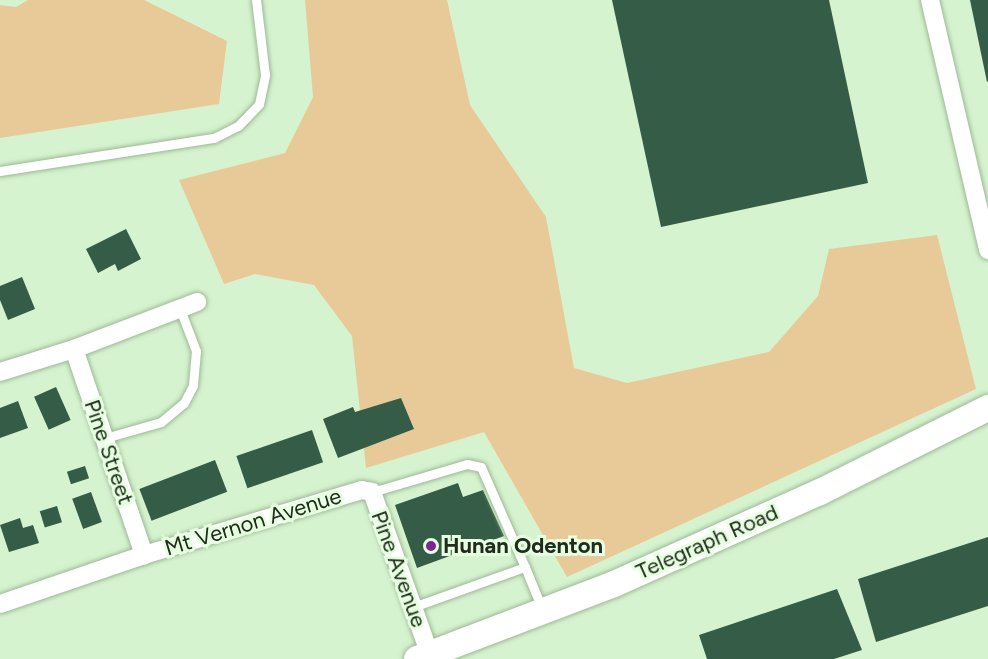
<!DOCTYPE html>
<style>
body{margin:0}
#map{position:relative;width:988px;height:659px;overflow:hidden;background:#d6f3cf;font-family:Figtree,sans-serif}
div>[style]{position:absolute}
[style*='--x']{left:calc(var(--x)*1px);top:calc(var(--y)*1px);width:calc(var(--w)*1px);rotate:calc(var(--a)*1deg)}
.green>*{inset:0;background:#e8ca99}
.building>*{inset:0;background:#345c47;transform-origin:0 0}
.roads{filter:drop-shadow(0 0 2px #9db996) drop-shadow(0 0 2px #9db996)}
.lane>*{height:9px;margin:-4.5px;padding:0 4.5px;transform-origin:4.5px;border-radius:4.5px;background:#fff}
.street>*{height:18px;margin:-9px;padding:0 9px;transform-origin:9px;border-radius:9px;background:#fff}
.secondary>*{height:26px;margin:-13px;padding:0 13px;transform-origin:13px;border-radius:13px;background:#fff}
.dots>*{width:16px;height:16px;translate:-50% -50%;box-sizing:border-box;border:3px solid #e7ffe1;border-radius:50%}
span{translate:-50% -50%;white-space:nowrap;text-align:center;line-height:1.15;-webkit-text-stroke:6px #e7ffe1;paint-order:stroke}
.street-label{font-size:22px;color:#212c1e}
.poi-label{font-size:22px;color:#212c1e;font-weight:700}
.left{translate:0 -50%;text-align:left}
</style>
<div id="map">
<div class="green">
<i style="clip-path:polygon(28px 0,144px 0,227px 41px,219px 104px,0 138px,0 5px,16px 7px)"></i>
<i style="clip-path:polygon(305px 0,447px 0,470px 105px,546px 217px,574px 368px,627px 383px,769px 352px,818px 296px,829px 249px,937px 235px,976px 389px,567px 577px,484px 432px,366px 468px,352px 336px,314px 285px,255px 274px,224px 284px,179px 180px,285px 153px,313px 97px)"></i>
</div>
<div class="building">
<i style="clip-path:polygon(612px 0,829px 0,868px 183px,661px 227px)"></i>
<i style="clip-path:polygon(970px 0,988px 0,988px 81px,987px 82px)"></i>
<i style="clip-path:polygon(126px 229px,141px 259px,118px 271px,115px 264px,98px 273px,86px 249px)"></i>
<i style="clip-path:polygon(22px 277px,35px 309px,8px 320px,0 300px,0 286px)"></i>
<i style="left:56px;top:387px;width:36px;height:24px;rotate:66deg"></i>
<i style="clip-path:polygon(401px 398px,414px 429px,338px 458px,323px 419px,353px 407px,355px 412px)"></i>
<i style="clip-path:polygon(18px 401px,28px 428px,0 438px,0 408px)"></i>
<i style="left:312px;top:430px;width:34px;height:80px;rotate:71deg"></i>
<i style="left:215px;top:460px;width:34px;height:81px;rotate:69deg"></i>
<i style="left:85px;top:466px;width:13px;height:19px;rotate:72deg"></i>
<i style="clip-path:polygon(458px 483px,463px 497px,483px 490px,504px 536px,417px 568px,395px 505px)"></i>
<i style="left:91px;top:492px;width:32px;height:20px;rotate:70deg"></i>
<i style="left:57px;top:506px;width:17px;height:18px;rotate:73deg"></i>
<i style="clip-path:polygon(20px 518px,23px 528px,33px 525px,39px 543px,9px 552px,0 525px)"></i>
<i style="clip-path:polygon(988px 537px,988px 606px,876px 642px,858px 579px)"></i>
<i style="clip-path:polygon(837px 589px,862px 650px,834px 659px,707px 659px,699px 635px)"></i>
</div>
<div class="roads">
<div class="lane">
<i style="--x:0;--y:171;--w:217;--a:-8.8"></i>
<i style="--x:214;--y:138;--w:27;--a:-27"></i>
<i style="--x:238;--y:126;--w:30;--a:-46"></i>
<i style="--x:259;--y:104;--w:30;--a:-78"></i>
<i style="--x:265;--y:75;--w:76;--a:-96.8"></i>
<i style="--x:105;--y:438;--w:58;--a:-15.9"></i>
<i style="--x:161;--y:422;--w:30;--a:-40"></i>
<i style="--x:184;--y:403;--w:20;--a:-63"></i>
<i style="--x:193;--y:385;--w:34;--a:-85"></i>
<i style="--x:196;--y:351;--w:45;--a:-110.9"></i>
<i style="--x:372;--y:492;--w:99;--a:-16.4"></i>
<i style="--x:467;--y:464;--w:14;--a:12"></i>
<i style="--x:481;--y:467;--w:109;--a:66.3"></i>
<i style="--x:413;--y:607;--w:119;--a:-19.7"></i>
<i style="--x:525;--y:567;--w:48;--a:67.8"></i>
</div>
<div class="street">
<i style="--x:930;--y:0;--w:257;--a:76.9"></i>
<i style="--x:74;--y:349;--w:218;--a:71.2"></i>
<i style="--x:0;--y:372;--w:77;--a:-17.3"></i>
<i style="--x:74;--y:349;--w:132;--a:-20.9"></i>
<i style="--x:0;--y:604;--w:152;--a:-18.8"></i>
<i style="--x:144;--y:555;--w:227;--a:-16.6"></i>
<i style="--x:362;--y:490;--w:10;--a:11"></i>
<i style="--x:372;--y:492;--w:173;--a:70.4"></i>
</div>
<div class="secondary">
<i style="--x:417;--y:659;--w:211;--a:-20.8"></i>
<i style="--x:614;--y:584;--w:226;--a:-24.1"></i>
<i style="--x:820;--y:492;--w:188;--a:-26.6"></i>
</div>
</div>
<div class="dots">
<i style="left:431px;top:546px;background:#7f2592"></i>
</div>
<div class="street-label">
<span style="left:109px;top:452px;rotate:71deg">Pine Street</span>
<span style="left:253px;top:522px;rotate:-17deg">Mt Vernon Avenue</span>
<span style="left:707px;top:542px;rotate:-24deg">Telegraph Road</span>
<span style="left:399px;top:569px;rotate:70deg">Pine Avenue</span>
</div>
<div class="poi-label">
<span class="left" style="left:443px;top:546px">Hunan Odenton</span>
</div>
</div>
